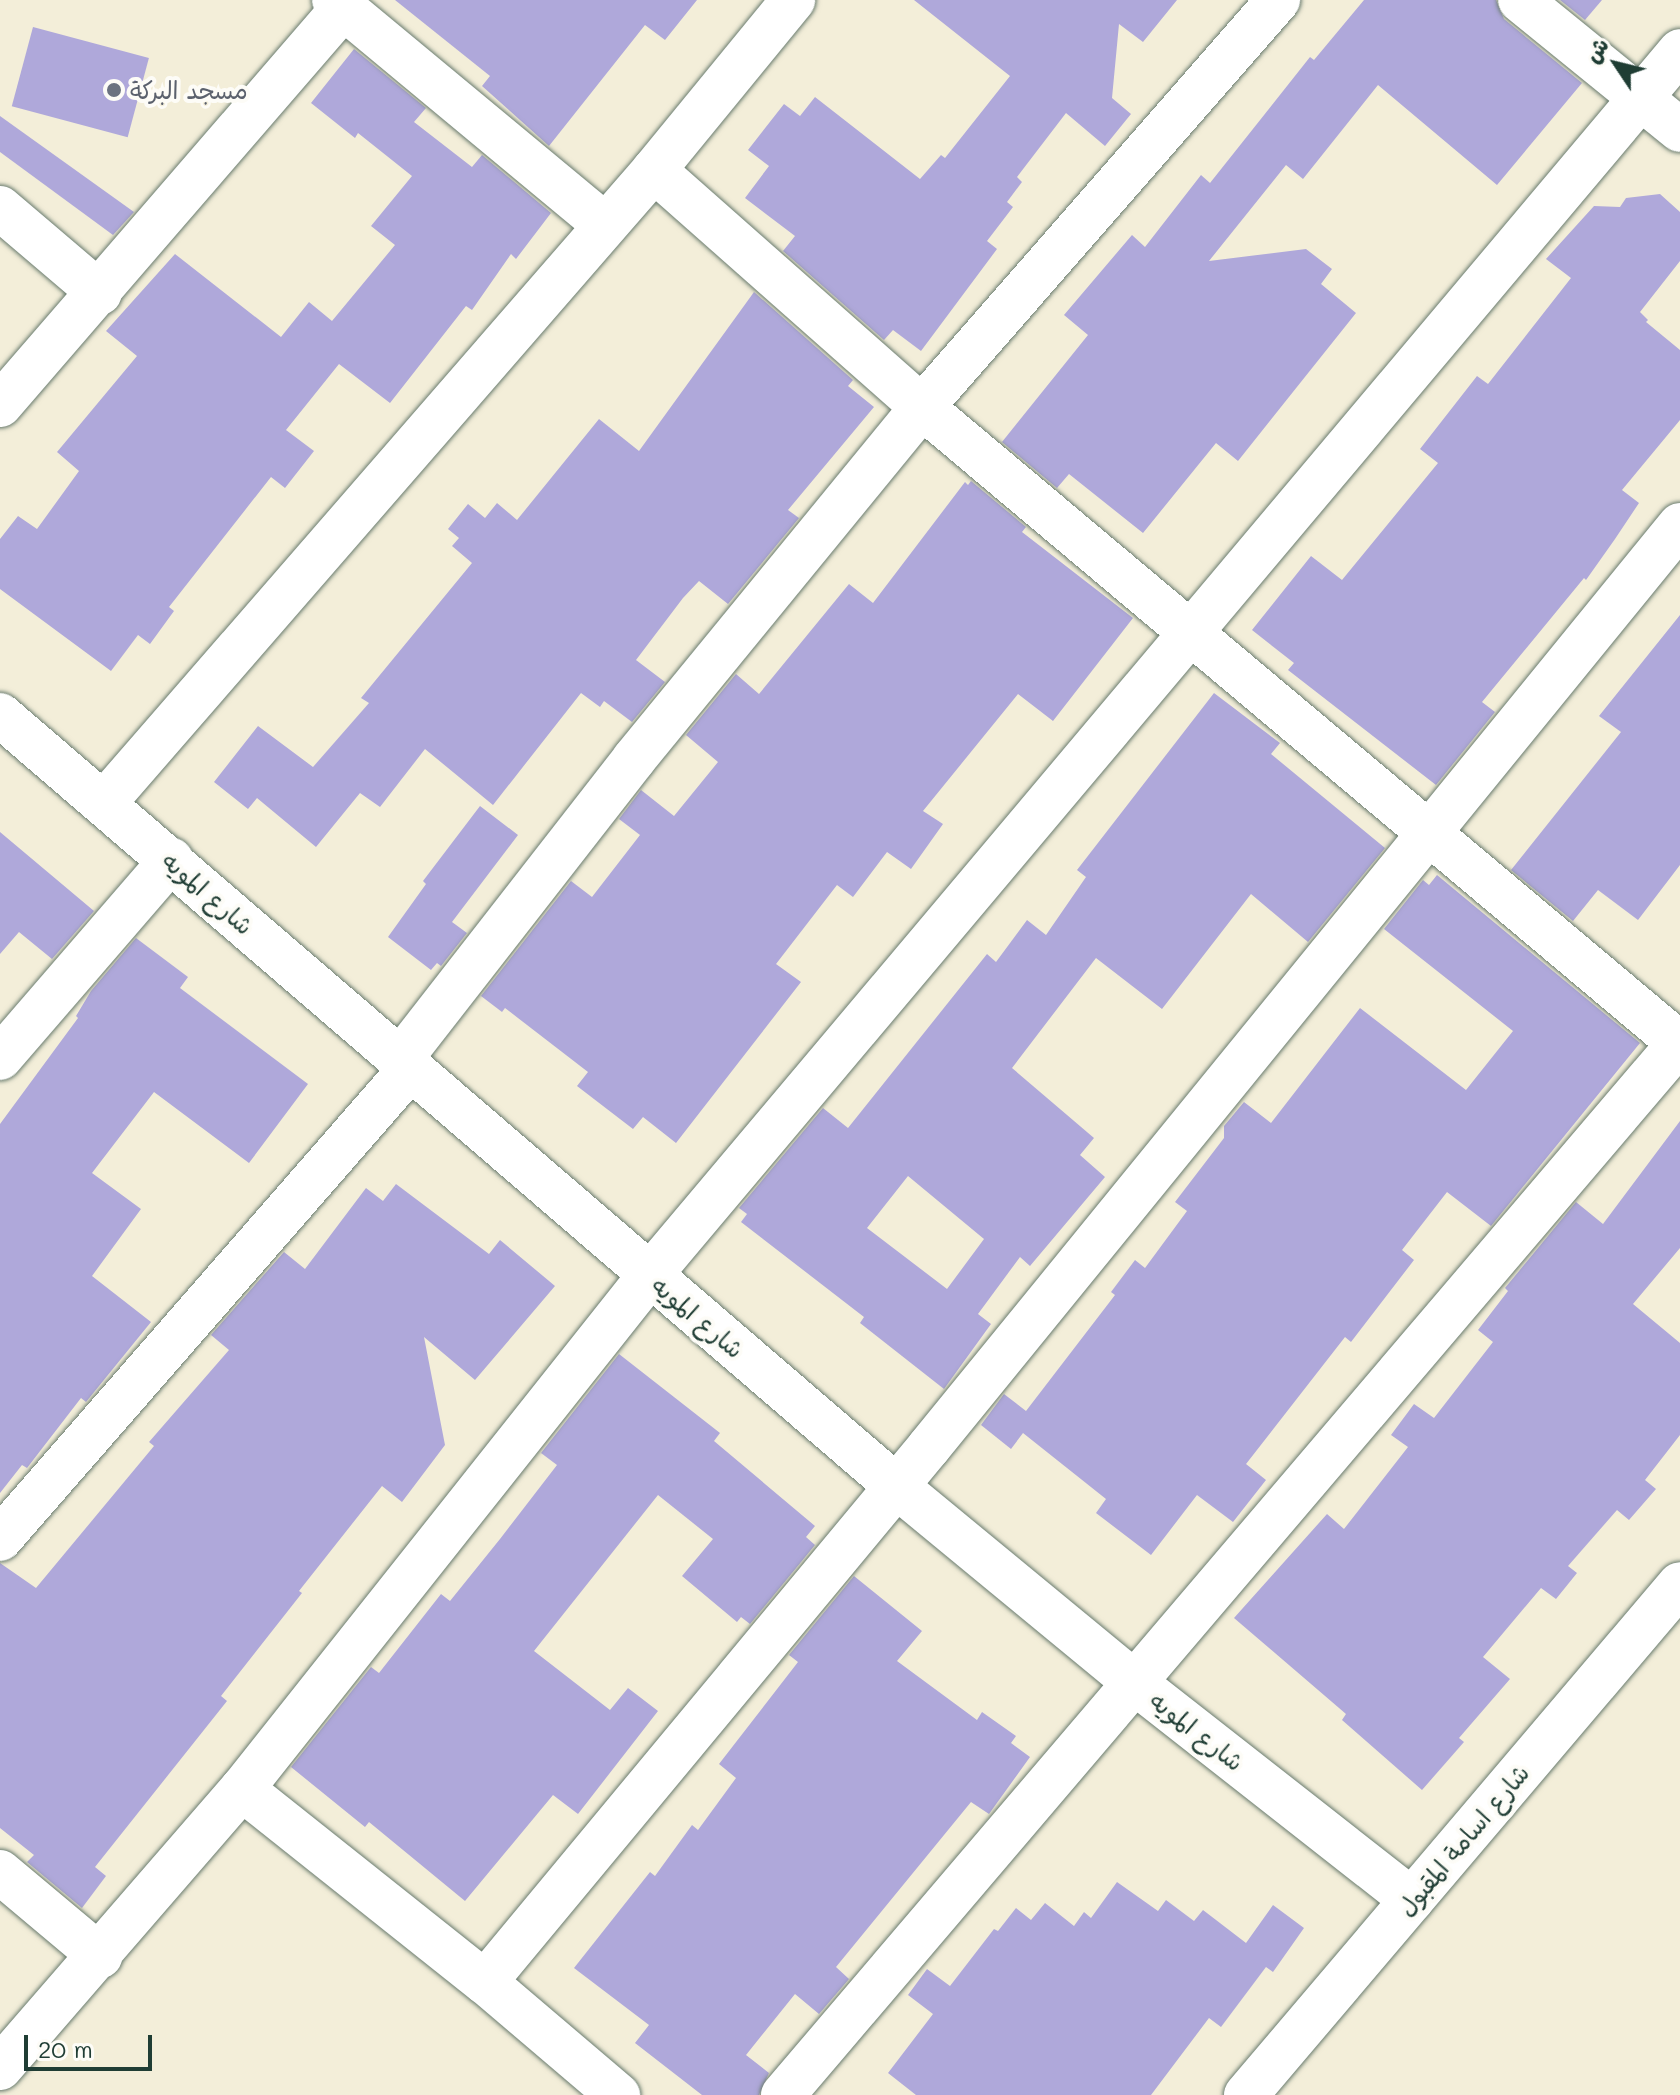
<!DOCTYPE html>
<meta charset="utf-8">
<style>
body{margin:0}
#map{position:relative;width:1680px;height:2095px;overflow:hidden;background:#f3eed9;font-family:Mali,"Playpen Sans Arabic",sans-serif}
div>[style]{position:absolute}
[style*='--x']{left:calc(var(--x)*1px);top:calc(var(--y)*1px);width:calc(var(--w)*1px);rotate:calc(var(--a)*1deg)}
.building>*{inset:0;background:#afa8da;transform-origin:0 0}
.roads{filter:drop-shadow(0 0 2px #697b6e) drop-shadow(0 0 2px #697b6e)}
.minor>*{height:44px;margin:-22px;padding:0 22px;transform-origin:22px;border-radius:22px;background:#fff}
.tertiary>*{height:44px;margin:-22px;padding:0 22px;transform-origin:22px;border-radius:22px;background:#fff}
.dots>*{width:22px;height:22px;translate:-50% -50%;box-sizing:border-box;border:4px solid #fdfcf7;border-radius:50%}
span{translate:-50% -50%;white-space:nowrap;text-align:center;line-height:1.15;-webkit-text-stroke:8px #fdfcf7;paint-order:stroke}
.worship-label{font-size:24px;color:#5b616d}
.left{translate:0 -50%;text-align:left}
.street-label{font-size:24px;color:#1f3d34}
.north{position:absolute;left:1576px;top:24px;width:80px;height:80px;-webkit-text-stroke:6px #fdfcf7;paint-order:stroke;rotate:305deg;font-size:22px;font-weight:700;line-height:32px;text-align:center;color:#1f3d34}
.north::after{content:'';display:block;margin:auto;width:28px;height:36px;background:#1f3d34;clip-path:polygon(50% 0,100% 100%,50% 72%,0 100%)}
.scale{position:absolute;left:24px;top:2035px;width:128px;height:36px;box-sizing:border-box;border:4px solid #1f3d34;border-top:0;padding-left:10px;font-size:24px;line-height:28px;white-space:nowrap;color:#1f3d34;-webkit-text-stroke:6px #fdfcf7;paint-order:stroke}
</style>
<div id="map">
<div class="building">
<i style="clip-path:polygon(395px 0,697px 0,665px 40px,645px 25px,549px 146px,482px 86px,490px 76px)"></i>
<i style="clip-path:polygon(914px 0,1177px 0,1143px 42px,1119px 24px,1112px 98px,1131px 114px,1105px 146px,1066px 113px,1017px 177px,1022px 182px,1007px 202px,1013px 207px,987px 241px,997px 249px,921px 351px,893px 330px,884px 340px,783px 251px,795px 236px,745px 198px,769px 166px,748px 150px,784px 104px,800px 116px,815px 97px,920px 179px,941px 155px,945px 158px,1010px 76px)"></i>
<i style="clip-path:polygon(1364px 0,1496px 0,1504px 19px,1582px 83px,1497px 185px,1378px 85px,1303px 179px,1286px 165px,1209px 261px,1306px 249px,1332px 269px,1321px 284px,1356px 313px,1238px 461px,1216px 443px,1143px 533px,1069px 474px,1057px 488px,1002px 442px,1088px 335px,1064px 315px,1132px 235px,1145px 247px,1201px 175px,1210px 183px,1310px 57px,1314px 60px)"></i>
<i style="clip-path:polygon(1560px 0,1602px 0,1585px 20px)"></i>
<i style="left:33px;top:27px;width:120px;height:82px;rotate:15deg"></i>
<i style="clip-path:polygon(354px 49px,426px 108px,414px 122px,472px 167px,482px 155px,551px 213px,516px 259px,511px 254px,472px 310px,466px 306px,390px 403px,339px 364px,286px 430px,314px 451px,285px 488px,271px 477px,169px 607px,174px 611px,150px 644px,138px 635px,111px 671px,0 589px,0 539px,18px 516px,37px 529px,79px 471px,57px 452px,137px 356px,106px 331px,175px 254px,281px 337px,309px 302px,332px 321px,395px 245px,371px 226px,412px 176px,358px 133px,355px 138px,311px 103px)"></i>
<i style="clip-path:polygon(0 116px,134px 212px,113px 235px,0 152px)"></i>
<i style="clip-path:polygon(1660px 194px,1680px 212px,1680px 261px,1640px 312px,1648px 320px,1646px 322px,1680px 350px,1680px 420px,1622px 490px,1639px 503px,1615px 539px,1586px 580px,1584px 578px,1482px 702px,1495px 712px,1436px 785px,1288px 670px,1294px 663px,1252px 630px,1311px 556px,1342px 580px,1438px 463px,1420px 449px,1477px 376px,1488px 384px,1571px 278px,1546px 259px,1594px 206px,1620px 207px,1626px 198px)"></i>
<i style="clip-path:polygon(754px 292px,853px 380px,848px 386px,874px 407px,788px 510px,799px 518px,728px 604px,699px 581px,683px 598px,636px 660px,665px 682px,632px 722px,604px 701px,600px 707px,581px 693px,493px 805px,425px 749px,380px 807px,360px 793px,316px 847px,257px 798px,248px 809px,214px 782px,258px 726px,313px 767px,369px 703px,361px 698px,472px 563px,452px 546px,459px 538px,448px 529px,468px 504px,485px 518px,497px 503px,517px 520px,599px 419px,639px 451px)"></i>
<i style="clip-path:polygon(971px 481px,1026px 527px,1022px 532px,1133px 618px,1053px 721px,1018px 694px,923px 811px,943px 824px,911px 869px,887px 852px,853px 897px,837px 885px,776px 964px,801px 982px,676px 1143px,643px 1117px,633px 1129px,577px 1086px,588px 1072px,505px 1008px,502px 1012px,481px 996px,571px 881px,592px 897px,640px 835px,619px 819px,641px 790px,674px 816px,718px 762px,686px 735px,736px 674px,759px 694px,849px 584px,873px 603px,965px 482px,968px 485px)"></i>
<i style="clip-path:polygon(1680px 615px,1680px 865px,1638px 920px,1598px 890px,1573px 921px,1511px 870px,1621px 732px,1599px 716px)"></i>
<i style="clip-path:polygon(evenodd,1214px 693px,1280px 743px,1271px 754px,1385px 848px,1308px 942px,1251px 894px,1162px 1009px,1096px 958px,1012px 1068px,1094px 1138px,1080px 1155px,1105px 1177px,1030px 1266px,1020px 1257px,978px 1314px,991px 1324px,944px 1389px,860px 1323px,864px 1317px,741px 1222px,747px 1214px,739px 1208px,823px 1108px,848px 1128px,987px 954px,996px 962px,1027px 920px,1046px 935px,1086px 877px,1077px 870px,1214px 693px,908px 1176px,984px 1239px,947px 1289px,867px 1228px,908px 1176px)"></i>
<i style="clip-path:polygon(480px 806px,518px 835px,452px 922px,467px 933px,441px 966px,437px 963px,431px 970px,388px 937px,426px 884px,423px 881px)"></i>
<i style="clip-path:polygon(0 832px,94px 911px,52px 959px,19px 932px,0 954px)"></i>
<i style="clip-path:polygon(1437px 875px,1640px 1043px,1491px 1226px,1447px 1192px,1402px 1250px,1414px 1260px,1351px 1342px,1345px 1337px,1246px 1464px,1266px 1480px,1233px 1522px,1197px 1495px,1151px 1555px,1096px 1513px,1106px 1499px,1023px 1433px,1011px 1449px,981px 1425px,1004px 1394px,1026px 1411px,1115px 1295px,1111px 1292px,1135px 1260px,1145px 1268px,1187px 1211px,1175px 1202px,1224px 1138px,1224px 1126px,1244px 1102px,1271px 1123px,1360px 1008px,1466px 1090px,1513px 1031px,1384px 929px,1423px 880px,1429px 885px)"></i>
<i style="clip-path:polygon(136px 938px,188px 977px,180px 988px,308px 1084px,249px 1163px,154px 1092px,92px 1173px,141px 1209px,92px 1276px,151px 1322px,86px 1402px,81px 1398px,27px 1468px,22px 1465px,0 1493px,0 1124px,78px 1018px,76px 1016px,91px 991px)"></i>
<i style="clip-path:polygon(1680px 1121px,1680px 1248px,1633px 1304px,1680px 1343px,1680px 1435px,1645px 1480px,1656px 1489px,1629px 1520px,1617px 1510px,1568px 1566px,1577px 1573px,1556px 1599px,1541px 1588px,1483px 1657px,1510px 1679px,1459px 1738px,1464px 1742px,1422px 1790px,1342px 1720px,1346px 1714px,1234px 1618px,1327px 1514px,1344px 1529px,1408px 1447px,1391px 1435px,1414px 1404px,1434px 1418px,1493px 1342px,1478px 1330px,1508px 1291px,1505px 1288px,1576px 1202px,1603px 1224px)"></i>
<i style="clip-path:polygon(396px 1184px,489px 1254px,500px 1240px,555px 1286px,475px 1380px,424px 1337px,445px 1445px,402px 1502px,382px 1486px,299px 1591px,302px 1593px,221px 1696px,227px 1701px,95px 1867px,106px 1876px,82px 1908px,27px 1862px,34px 1855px,0 1828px,0 1563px,36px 1588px,154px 1446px,149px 1442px,229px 1350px,211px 1335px,284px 1252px,305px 1269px,366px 1188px,383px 1201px)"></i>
<i style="clip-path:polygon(619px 1354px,720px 1433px,714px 1441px,815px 1526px,806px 1537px,815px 1545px,750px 1624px,741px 1617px,737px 1622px,682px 1576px,713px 1539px,658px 1495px,534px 1651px,610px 1710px,628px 1688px,658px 1711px,578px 1814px,553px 1795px,465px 1901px,369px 1822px,365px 1827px,291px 1767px,371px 1667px,379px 1673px,441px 1594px,450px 1601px,500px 1539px,557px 1465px,541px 1453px)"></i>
<i style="clip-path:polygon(854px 1576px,922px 1631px,897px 1661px,977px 1720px,982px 1712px,1016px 1736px,1011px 1743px,1030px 1757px,989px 1814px,971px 1802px,836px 1967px,849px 1979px,819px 2014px,795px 1994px,746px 2055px,769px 2073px,759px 2095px,702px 2095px,635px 2043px,649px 2025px,574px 1968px,650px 1872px,655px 1876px,692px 1825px,698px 1830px,736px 1778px,719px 1764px,798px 1662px,789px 1655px)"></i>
<i style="clip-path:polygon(1117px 1882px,1158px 1911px,1166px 1900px,1194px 1921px,1203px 1910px,1246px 1943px,1273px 1905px,1304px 1928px,1273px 1972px,1266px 1967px,1221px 2027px,1209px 2018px,1151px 2095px,916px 2095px,888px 2073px,933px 2014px,908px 1995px,927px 1969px,950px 1986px,994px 1929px,998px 1931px,1016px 1908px,1031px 1920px,1045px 1903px,1074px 1926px,1084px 1912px,1091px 1918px)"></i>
</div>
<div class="roads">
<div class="minor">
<i style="--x:334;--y:0;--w:351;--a:39.7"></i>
<i style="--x:1520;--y:0;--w:206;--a:39.1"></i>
<i style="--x:654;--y:170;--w:358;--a:41.5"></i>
<i style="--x:922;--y:407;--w:990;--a:40.04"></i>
<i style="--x:0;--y:208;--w:131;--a:40.4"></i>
<i style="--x:0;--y:405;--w:525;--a:-49.17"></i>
<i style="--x:104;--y:803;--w:839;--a:-49.01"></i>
<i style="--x:654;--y:170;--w:220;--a:-50.7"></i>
<i style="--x:0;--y:1058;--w:262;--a:-49.2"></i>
<i style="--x:399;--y:1061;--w:383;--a:-52.1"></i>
<i style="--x:634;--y:759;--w:455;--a:-50.7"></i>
<i style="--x:922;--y:407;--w:541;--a:-48.82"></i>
<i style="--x:0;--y:1539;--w:624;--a:-48.9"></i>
<i style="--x:242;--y:1789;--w:310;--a:38.5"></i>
<i style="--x:485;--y:1982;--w:175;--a:40.4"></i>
<i style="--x:0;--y:1872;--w:131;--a:40"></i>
<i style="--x:485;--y:1982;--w:695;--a:-50.31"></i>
<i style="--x:929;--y:1447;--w:1189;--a:-50.84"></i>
<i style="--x:0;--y:2068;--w:369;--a:-49.1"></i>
<i style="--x:242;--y:1789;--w:655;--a:-51.57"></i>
<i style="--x:649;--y:1276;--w:1601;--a:-49.91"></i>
<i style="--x:783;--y:2095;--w:1383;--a:-49.57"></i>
</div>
<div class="tertiary">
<i style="--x:0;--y:715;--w:1181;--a:40.71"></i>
<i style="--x:895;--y:1485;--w:310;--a:39.5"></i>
<i style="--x:1134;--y:1682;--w:353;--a:38.1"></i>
<i style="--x:1246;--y:2095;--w:670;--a:-49.66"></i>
</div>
</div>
<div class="dots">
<i style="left:114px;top:90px;background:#6b7280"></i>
</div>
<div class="worship-label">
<span class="left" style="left:130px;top:90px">مسجد البركة</span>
</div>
<div class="street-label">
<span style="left:208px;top:893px;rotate:41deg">شارع المويه</span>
<span style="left:698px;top:1317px;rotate:40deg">شارع المويه</span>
<span style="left:1197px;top:1731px;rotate:38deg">شارع المويه</span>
<span style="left:1463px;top:1840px;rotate:-50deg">شارع اسامة المقبول</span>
</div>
<div class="north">ش</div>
<div class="scale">20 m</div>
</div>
